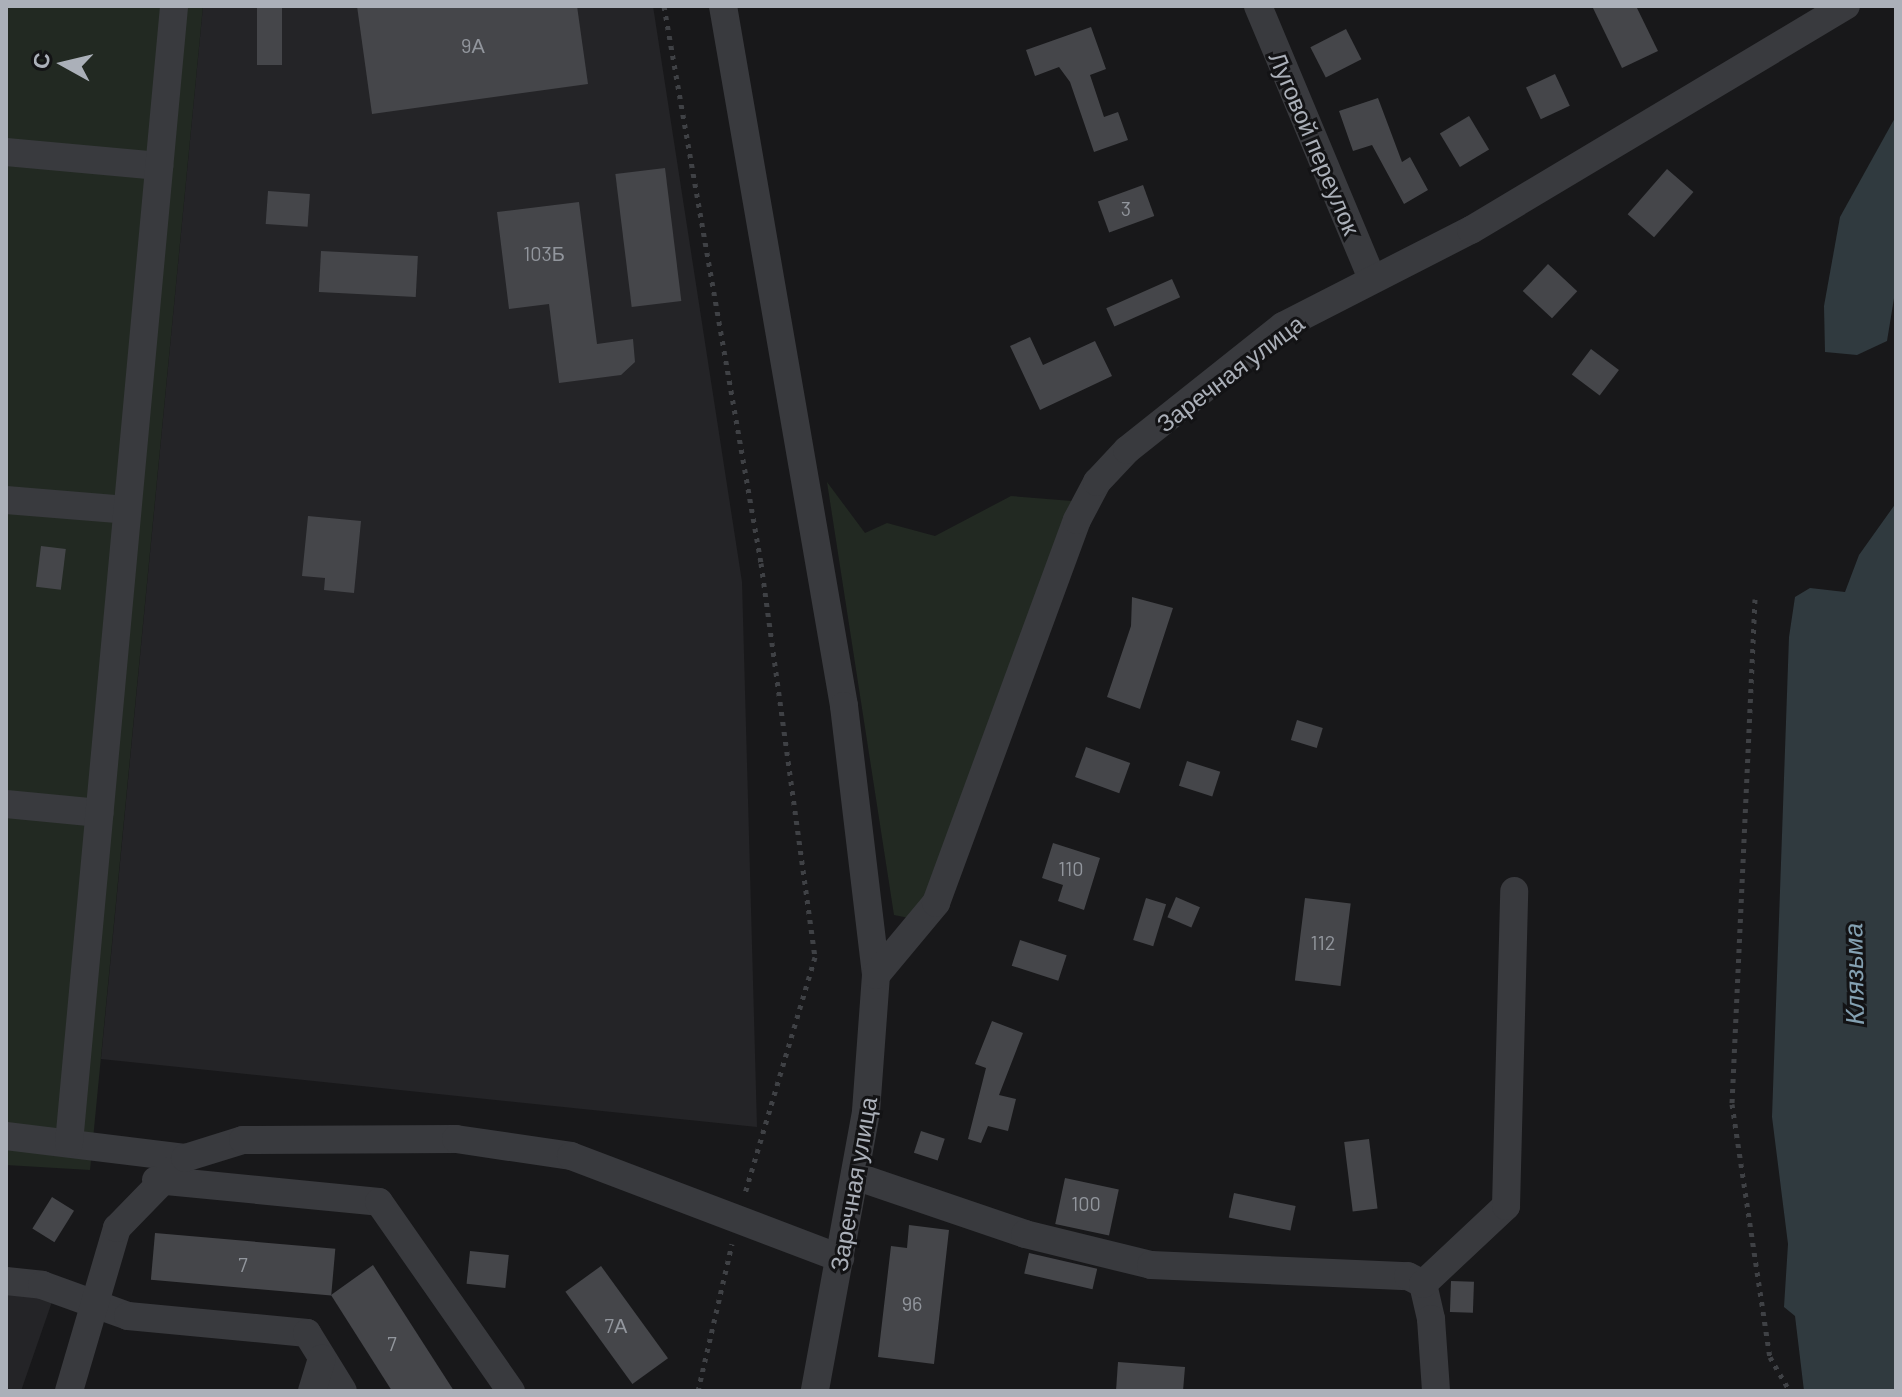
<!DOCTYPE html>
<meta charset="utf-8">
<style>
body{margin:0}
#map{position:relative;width:1902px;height:1397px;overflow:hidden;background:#18181a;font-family:Barlow,sans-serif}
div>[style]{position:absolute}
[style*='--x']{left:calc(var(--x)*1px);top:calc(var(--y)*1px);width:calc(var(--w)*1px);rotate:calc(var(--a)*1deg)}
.built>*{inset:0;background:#242427}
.green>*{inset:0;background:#222922}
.water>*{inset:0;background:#303a3f}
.building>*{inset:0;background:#45464a;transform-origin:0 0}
.path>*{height:5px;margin-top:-2.5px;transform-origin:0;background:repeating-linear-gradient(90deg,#3f4145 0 4px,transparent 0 10px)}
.minor>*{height:28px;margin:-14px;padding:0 14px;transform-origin:14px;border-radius:14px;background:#393a3e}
span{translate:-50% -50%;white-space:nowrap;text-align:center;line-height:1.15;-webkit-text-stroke:6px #131315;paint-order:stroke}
.number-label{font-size:20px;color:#92969d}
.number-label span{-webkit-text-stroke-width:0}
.street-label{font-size:24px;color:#abb0b9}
.water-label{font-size:26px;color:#84a1b2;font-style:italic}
.frame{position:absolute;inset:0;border:8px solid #abb0b9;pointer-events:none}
.north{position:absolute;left:24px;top:24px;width:80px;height:80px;-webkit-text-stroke:6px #131315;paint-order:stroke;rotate:278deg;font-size:22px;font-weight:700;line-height:32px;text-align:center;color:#abb0b9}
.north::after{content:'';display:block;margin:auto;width:28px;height:36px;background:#abb0b9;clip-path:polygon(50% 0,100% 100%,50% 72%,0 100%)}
</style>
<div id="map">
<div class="built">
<i style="clip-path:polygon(203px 6px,653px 6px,742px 582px,757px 1127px,101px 1059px)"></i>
<i style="clip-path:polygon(6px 1290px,55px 1293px,21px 1391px,6px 1391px)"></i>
</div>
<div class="green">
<i style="clip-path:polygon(6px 6px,203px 6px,90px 1170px,6px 1165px)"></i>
<i style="clip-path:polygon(827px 482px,865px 533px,887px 523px,935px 536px,1011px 496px,1072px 501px,926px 899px,909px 918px,894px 915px)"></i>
</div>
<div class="water">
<i style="clip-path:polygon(1896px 116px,1896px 286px,1887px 341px,1857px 355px,1825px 352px,1824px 306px,1840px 217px)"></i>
<i style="clip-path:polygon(1896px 503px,1896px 1391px,1804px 1391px,1795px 1316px,1784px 1307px,1788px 1244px,1772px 1117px,1789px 637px,1795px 597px,1810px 588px,1845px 592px,1859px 555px)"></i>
</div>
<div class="building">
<i style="left:257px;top:6px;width:25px;height:59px"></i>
<i style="clip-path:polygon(357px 6px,577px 6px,588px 84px,372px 114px)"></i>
<i style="clip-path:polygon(1592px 6px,1636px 6px,1658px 51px,1622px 68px)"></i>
<i style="clip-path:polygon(1091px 27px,1106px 69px,1090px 75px,1104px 117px,1118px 112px,1128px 140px,1094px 152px,1070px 82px,1059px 67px,1035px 76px,1026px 50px)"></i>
<i style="left:1346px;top:29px;width:34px;height:40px;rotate:63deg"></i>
<i style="left:1555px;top:74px;width:35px;height:32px;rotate:65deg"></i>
<i style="clip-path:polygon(1378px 98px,1402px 162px,1410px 157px,1428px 190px,1404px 204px,1372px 145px,1353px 151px,1339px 111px)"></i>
<i style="left:1469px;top:116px;width:39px;height:34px;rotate:59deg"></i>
<i style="left:665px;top:168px;width:134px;height:50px;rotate:83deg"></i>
<i style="left:1667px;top:169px;width:35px;height:60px;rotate:41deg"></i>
<i style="left:1143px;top:185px;width:33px;height:48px;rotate:70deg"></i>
<i style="left:268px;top:191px;width:42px;height:33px;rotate:4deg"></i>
<i style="clip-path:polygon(579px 202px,597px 344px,633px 339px,635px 362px,621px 375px,559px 383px,549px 304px,509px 309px,497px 212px)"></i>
<i style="left:321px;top:251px;width:97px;height:41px;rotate:3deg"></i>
<i style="left:1548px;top:264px;width:40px;height:37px;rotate:43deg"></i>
<i style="left:1172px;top:279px;width:20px;height:72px;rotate:66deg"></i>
<i style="clip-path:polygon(1030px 337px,1043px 365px,1095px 341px,1112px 376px,1040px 410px,1010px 346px)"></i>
<i style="left:1591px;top:349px;width:35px;height:32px;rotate:37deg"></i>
<i style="clip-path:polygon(308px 516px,361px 521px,354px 593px,324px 590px,325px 578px,302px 576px)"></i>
<i style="left:41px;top:546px;width:25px;height:41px;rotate:7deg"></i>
<i style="clip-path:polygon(1132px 597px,1173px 608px,1140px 709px,1107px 697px,1131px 626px)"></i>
<i style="left:1297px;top:720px;width:27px;height:21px;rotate:17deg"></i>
<i style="left:1086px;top:747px;width:47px;height:32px;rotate:20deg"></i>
<i style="left:1187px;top:761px;width:35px;height:26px;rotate:18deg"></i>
<i style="clip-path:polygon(1053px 843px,1100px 858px,1084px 910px,1058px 901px,1063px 885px,1042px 878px)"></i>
<i style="left:1176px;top:897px;width:26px;height:22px;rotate:23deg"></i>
<i style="left:1146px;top:898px;width:21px;height:44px;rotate:17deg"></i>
<i style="left:1305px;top:898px;width:46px;height:83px;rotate:7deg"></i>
<i style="left:1020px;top:940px;width:49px;height:27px;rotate:18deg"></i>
<i style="clip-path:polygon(992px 1021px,1023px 1033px,999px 1095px,1016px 1099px,1008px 1131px,988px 1126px,981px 1143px,968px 1139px,986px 1068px,975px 1064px)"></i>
<i style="left:921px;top:1131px;width:25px;height:23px;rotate:18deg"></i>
<i style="left:1369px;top:1139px;width:70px;height:25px;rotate:83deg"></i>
<i style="left:1065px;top:1178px;width:55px;height:47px;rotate:12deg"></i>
<i style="left:1234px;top:1193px;width:63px;height:25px;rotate:12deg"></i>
<i style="left:52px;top:1197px;width:26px;height:37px;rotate:32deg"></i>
<i style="clip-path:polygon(909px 1225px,949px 1230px,934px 1364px,878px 1357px,891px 1246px,907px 1248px)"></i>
<i style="left:155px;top:1233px;width:181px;height:47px;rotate:5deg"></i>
<i style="left:470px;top:1251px;width:39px;height:33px;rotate:6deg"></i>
<i style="left:1029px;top:1253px;width:70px;height:21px;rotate:13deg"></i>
<i style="clip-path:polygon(373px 1265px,454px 1391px,392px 1391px,331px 1295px)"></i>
<i style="left:601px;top:1266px;width:114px;height:44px;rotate:54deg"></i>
<i style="left:1451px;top:1281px;width:23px;height:31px;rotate:2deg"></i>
<i style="clip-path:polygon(1118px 1362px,1185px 1367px,1183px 1391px,1116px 1391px)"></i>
</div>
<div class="path">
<i style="--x:664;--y:6;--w:565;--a:80.12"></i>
<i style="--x:761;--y:563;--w:398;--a:82.2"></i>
<i style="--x:815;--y:957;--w:249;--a:106.5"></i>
<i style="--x:1755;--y:599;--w:506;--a:92.61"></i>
<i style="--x:1732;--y:1104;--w:256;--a:81.5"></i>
<i style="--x:1770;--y:1357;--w:39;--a:60"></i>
<i style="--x:698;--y:1391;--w:151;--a:-77"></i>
</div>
<div class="minor">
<i style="--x:723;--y:6;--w:710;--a:80.19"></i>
<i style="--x:844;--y:706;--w:271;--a:83.2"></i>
<i style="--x:876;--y:975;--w:137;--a:94.2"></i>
<i style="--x:866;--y:1112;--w:284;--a:100.4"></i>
<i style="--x:1258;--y:6;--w:296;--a:67.3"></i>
<i style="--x:6;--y:152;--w:154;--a:5.2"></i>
<i style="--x:6;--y:500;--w:121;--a:4.7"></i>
<i style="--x:6;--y:804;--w:94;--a:5.5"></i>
<i style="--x:876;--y:975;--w:94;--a:-50.2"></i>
<i style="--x:936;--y:903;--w:408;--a:-69.8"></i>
<i style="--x:1077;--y:520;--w:43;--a:-62.2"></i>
<i style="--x:1097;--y:482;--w:44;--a:-46.8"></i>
<i style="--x:1127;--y:450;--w:199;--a:-38.5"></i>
<i style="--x:1283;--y:326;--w:211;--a:-27.1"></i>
<i style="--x:1471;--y:230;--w:437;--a:-30.9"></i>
<i style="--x:6;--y:1136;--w:180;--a:7"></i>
<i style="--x:69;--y:1143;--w:1142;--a:-84.72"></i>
<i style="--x:855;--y:1176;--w:180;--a:18.8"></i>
<i style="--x:1025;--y:1234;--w:130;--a:13.8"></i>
<i style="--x:1151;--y:1265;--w:257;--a:2.5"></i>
<i style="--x:1408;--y:1276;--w:17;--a:28"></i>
<i style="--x:1423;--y:1284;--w:36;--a:77"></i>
<i style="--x:1431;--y:1319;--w:72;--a:86"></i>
<i style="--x:156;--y:1180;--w:224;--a:5.6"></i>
<i style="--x:379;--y:1202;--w:231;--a:55.1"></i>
<i style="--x:6;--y:1281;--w:36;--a:6"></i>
<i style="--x:42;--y:1285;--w:91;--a:19.8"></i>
<i style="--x:128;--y:1316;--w:180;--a:5.4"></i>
<i style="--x:307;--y:1333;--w:68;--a:58.2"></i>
<i style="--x:1423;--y:1284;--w:114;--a:-43.2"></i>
<i style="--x:1506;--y:1206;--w:315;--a:-88.5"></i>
<i style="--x:69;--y:1391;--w:170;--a:-73.6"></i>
<i style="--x:117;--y:1228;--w:98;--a:-45.8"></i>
<i style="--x:185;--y:1158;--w:61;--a:-17.2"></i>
<i style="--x:243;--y:1140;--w:213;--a:-0.3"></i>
<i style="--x:456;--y:1139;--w:116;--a:8.4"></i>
<i style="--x:571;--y:1156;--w:288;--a:20.8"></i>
<i style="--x:312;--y:1391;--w:34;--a:-73"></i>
</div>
<div class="number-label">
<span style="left:473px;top:45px">9А</span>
<span style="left:1126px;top:208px">3</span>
<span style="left:544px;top:253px">103Б</span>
<span style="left:1071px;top:868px">110</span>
<span style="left:1323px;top:942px">112</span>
<span style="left:1086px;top:1203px">100</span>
<span style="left:243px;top:1264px">7</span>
<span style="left:912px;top:1303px">96</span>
<span style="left:616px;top:1325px">7А</span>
<span style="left:392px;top:1343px">7</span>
</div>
<div class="street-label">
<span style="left:1315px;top:143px;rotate:67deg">Луговой переулок</span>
<span style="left:1230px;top:373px;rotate:-37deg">Заречная улица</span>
<span style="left:853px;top:1184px;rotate:-80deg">Заречная улица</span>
</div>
<div class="water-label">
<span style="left:1853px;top:974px;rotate:-91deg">Клязьма</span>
</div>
<div class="frame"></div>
<div class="north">С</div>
</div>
